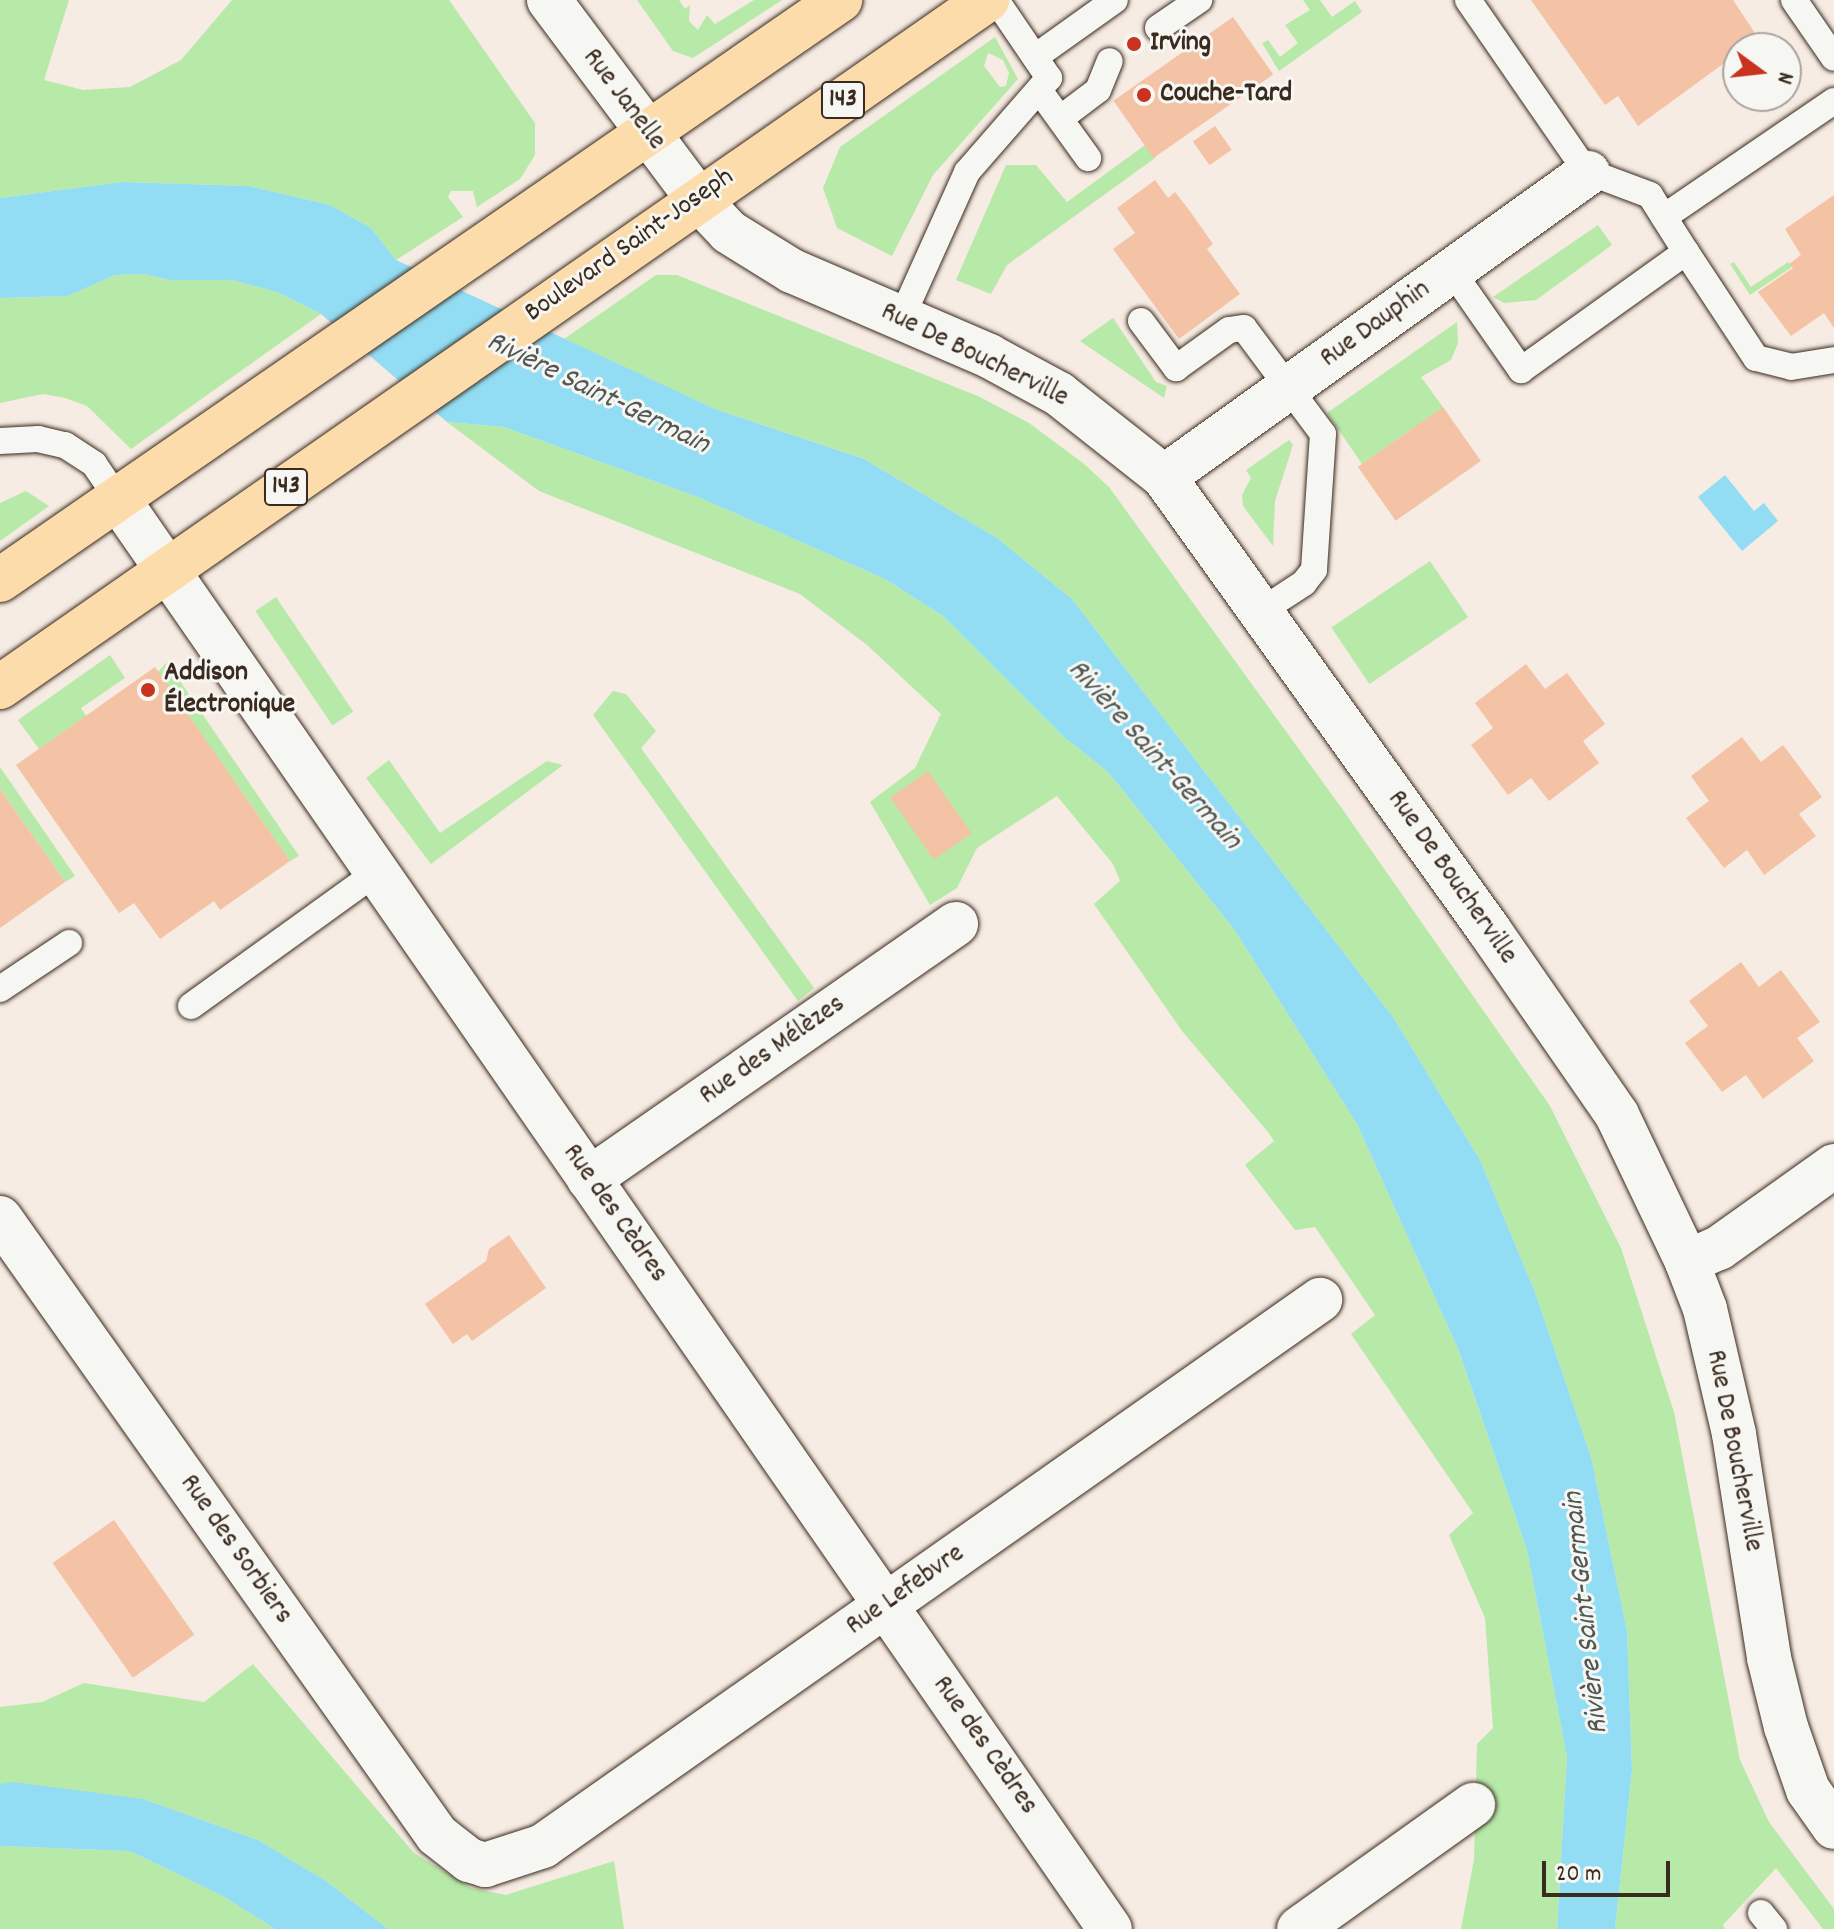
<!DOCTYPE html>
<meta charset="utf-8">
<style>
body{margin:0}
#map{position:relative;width:1834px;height:1929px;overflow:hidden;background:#f6ece3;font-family:Dekko,sans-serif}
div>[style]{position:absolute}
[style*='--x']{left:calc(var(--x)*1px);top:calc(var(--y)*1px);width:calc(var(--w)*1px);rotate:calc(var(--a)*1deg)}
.green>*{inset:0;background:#b7e9a9;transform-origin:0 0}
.water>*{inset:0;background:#92ddf3}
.building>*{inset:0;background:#f4c2a5;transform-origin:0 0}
.roads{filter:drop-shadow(0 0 2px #3b2a1e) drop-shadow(0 0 2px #3b2a1e)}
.service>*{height:26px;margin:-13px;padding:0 13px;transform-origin:13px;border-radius:13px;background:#f6f6f2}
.minor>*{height:44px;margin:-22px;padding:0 22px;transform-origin:22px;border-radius:22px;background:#f6f6f2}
.tertiary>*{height:44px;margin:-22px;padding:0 22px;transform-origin:22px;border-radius:22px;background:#f6f6f2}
.secondary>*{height:44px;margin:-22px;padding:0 22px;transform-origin:22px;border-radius:22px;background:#f6f6f2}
.primary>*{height:44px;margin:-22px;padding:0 22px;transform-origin:22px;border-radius:22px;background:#fddcac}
.dots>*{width:22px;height:22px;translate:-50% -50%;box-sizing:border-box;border:4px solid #f6f6f2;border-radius:50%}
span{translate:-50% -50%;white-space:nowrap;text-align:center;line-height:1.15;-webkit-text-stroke:6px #f6f6f2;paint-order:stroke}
.shield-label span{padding:2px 6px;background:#f6f6f2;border:2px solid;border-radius:6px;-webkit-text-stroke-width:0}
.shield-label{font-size:26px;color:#3b2a1e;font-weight:700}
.poi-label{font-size:28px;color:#3b2a1e;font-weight:700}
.left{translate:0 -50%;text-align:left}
.street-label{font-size:28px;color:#3b2a1e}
.water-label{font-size:30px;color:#515753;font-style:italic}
.north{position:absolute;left:1722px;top:32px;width:80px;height:80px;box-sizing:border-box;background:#f6f6f2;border:2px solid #aba49d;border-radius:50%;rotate:105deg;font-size:22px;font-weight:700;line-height:32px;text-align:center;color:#3b2a1e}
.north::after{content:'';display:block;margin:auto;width:28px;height:36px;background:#c8321e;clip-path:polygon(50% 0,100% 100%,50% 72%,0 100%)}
.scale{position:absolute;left:1542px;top:1861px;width:128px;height:36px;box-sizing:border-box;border:4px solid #3b2a1e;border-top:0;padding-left:10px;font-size:24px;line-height:28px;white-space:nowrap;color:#3b2a1e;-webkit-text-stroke:6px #f6f6f2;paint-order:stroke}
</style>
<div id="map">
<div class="green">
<i style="clip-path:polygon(0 0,69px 0,44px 80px,83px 90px,130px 87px,181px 60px,232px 0,449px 0,535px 123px,535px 155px,520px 179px,477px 207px,473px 191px,451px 191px,448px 197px,463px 217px,396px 260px,371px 228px,330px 205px,249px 186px,122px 182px,0 198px)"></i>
<i style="clip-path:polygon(637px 0,679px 0,685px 9px,690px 5px,689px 21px,698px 30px,707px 15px,715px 24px,754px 0,782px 0,693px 58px,673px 51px)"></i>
<i style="clip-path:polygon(1303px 0,1320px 0,1332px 17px,1355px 1px,1362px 12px,1279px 71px,1262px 43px,1268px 40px,1280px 57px,1298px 43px,1285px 25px,1310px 10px)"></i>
<i style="clip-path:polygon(evenodd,995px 37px,1018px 79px,933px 175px,892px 256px,837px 228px,823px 188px,840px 147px,995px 37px,988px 53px,1003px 60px,1009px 73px,1006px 86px,1000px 87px,984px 66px,988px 53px)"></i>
<i style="clip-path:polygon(1145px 145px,1155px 158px,1007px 265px,991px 294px,956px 280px,1006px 165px,1036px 165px,1067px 202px)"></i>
<i style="clip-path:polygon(1598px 225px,1612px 245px,1536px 300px,1504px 303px,1493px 297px)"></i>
<i style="clip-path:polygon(1734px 262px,1751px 287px,1788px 262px,1792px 267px,1750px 295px,1730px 264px)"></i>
<i style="clip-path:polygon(143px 274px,170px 280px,232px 280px,277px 292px,321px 314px,131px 449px,87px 406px,65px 398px,43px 394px,0 403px,0 298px,68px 296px,115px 275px)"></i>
<i style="clip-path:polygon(656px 275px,677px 275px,980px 397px,1029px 423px,1083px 463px,1109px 487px,1343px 810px,1550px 1106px,1621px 1248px,1674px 1412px,1740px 1760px,1769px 1822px,1834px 1909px,1834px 1929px,1823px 1929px,1776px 1868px,1723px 1925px,1725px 1929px,1615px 1929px,1632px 1770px,1627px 1631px,1591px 1457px,1535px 1292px,1480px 1160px,1393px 1017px,1072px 599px,997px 538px,864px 459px,715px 409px,564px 339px)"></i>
<i style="clip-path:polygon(1113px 318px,1156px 382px,1167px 386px,1164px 398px,1080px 341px)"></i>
<i style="clip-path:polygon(1457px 322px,1458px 343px,1451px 360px,1421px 377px,1443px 407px,1362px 464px,1327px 413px)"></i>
<i style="clip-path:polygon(evenodd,447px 422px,504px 427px,698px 497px,885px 579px,943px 616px,1063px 736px,1109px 773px,1234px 929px,1357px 1124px,1459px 1351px,1527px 1550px,1567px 1757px,1557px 1929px,1461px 1929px,1474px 1859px,1477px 1744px,1493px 1728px,1485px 1618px,1449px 1535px,1473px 1513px,1351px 1334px,1375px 1315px,1315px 1227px,1295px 1230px,1245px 1165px,1274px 1141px,1268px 1132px,1182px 1031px,1094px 904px,1120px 881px,1113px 864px,1057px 796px,977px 848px,957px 888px,930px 905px,870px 802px,915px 768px,941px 714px,867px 645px,800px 594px,539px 491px,447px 422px,928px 772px,935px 859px,891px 798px,928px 772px)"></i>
<i style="clip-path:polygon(1289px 440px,1293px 445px,1275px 501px,1273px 546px,1243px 506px,1242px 495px,1251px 478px,1246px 470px)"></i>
<i style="clip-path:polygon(26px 491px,49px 506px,0 541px,0 503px)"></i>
<i style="left:1430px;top:561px;width:68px;height:119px;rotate:56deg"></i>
<i style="left:276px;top:597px;width:138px;height:25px;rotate:56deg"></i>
<i style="clip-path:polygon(110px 655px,125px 678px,81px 708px,86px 716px,39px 749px,18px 720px)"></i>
<i style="clip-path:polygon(167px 662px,299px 856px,290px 861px,158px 672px)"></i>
<i style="clip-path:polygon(613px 691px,626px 694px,656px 731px,641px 748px,814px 988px,798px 1001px,593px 715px)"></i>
<i style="clip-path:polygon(389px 760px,440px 833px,547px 761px,563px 765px,431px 864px,366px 778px)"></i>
<i style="clip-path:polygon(0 767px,75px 876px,65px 882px,0 789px)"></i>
<i style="clip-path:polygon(253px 1664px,414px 1853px,471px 1888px,506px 1895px,614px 1861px,624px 1929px,388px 1929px,326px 1881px,258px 1840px,143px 1799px,0 1784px,0 1707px,42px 1702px,84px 1683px,204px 1702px)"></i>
<i style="clip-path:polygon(0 1846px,130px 1851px,223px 1896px,275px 1929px,0 1929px)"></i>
</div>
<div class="water">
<i style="clip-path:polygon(122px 182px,249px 186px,330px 205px,371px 228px,396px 260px,715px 409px,864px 459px,997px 538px,1072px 599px,1393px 1017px,1480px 1160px,1535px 1292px,1591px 1457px,1627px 1631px,1632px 1770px,1615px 1929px,1557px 1929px,1567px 1757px,1527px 1550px,1459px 1351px,1357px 1124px,1234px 929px,1109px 773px,1063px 736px,943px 616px,885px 579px,698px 497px,504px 427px,447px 422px,321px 314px,277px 292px,232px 280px,170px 280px,143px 274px,115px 275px,68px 296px,0 298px,0 198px)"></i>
<i style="clip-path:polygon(1725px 475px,1754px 511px,1764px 503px,1778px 521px,1742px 551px,1698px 497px)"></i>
<i style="clip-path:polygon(13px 1782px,143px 1799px,258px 1840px,326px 1881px,388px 1929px,275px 1929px,223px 1896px,130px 1851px,0 1846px,0 1784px)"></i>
</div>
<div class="building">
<i style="clip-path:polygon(1531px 0,1733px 0,1755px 33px,1741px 43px,1744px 48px,1738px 48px,1738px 53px,1638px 126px,1618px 96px,1605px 105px)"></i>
<i style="left:1233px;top:17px;width:70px;height:146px;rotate:55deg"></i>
<i style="left:1215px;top:126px;width:29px;height:27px;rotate:55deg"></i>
<i style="clip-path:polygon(1155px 180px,1168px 198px,1175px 192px,1189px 210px,1213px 244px,1207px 249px,1240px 294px,1179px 339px,1113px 249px,1135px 233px,1117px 208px)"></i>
<i style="clip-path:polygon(1834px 195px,1834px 328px,1824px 313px,1791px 336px,1758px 292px,1793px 268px,1789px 264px,1801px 255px,1785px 229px)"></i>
<i style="left:1443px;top:407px;width:66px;height:104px;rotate:55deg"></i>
<i style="clip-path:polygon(1526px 664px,1545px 689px,1567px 673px,1605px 724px,1583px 741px,1599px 763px,1549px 801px,1531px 778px,1508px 795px,1471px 745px,1493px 728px,1475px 703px)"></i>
<i style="clip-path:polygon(155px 667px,290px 861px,220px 910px,214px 901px,160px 939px,134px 903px,119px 913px,16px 765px)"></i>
<i style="clip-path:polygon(1742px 737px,1761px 762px,1783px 745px,1822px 797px,1799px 814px,1816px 836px,1764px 875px,1747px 850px,1724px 868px,1686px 818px,1709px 801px,1691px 776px)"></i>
<i style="left:928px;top:771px;width:76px;height:46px;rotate:55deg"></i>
<i style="clip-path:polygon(0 789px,65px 882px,0 928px)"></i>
<i style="clip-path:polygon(1741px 962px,1759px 987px,1781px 970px,1820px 1022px,1797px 1038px,1814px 1061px,1763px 1099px,1746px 1075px,1722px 1092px,1685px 1043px,1708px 1026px,1689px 1001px)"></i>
<i style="clip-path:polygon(509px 1235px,546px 1288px,472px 1341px,467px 1334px,453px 1344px,425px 1304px,486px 1261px,489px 1249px)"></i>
<i style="left:114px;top:1520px;width:140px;height:75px;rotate:55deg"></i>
</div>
<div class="roads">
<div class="service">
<i style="--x:1794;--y:0;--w:70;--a:55.4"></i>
<i style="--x:1158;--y:28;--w:50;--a:-34.3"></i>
<i style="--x:1035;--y:57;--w:98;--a:-35.5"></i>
<i style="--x:1039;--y:90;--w:84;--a:54.2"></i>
<i style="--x:1061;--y:118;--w:46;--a:-37.1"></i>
<i style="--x:1098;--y:90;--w:31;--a:-68"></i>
<i style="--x:1664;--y:217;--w:206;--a:-34.3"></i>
<i style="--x:1686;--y:252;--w:127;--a:56.6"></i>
<i style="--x:1756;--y:358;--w:36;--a:14"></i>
<i style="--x:1791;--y:367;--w:44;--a:-9.2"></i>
<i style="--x:1452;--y:271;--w:121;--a:55.1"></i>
<i style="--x:1521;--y:370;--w:203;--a:-35.6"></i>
<i style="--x:1686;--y:252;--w:67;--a:-122.3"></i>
<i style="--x:1650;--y:195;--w:68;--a:-159.4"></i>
<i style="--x:1586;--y:171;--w:208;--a:-124.6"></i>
<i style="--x:901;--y:319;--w:161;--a:-65.8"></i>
<i style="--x:967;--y:172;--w:125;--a:-48.9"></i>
<i style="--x:1049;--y:78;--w:94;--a:-124.2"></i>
<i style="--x:1141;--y:321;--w:59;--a:53.3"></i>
<i style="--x:1176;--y:368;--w:65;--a:-35.6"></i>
<i style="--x:1229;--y:330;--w:15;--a:-8"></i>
<i style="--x:1244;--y:328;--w:132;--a:53.3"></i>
<i style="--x:1323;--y:434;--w:136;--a:93.8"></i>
<i style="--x:1314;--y:570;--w:16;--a:128"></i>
<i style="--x:1304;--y:583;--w:51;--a:146.9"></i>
<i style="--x:0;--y:441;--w:38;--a:-3"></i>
<i style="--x:38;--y:439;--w:28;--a:13"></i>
<i style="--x:65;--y:445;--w:35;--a:33"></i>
<i style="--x:94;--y:464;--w:42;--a:55.6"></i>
<i style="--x:0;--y:989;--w:83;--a:-33.7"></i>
<i style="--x:191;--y:1006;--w:229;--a:-35.8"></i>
<i style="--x:1761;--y:1913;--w:21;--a:51"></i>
</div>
<div class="minor">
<i style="--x:1164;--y:477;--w:522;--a:-35.64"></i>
<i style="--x:118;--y:499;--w:1740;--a:55.25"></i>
<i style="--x:589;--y:1179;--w:447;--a:-34.8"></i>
<i style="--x:0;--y:1218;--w:756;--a:54.69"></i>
<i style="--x:437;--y:1835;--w:41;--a:38"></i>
<i style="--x:469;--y:1860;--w:17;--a:17"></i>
<i style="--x:485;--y:1865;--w:61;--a:-18.1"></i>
<i style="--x:543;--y:1846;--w:950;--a:-35.1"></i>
<i style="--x:1687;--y:1262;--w:35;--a:-24"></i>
<i style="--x:1719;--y:1248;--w:141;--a:-35.5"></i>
<i style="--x:1299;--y:1929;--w:214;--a:-35.5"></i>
</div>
<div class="tertiary">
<i style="--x:698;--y:199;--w:45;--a:46.8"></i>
<i style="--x:729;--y:232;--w:74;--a:31.8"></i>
<i style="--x:792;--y:271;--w:215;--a:23.3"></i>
<i style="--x:989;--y:356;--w:80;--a:28.5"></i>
<i style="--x:1059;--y:394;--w:134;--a:38.3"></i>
<i style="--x:1164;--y:477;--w:558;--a:54.34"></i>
<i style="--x:1489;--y:930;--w:225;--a:55.3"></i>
<i style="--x:1617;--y:1115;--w:163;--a:64.5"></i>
<i style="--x:1687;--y:1262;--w:50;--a:69"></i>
<i style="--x:1705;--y:1309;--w:128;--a:76.9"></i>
<i style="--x:1734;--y:1434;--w:227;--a:81.1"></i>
<i style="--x:1769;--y:1658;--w:71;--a:76.2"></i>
<i style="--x:1786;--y:1727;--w:67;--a:70.8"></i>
<i style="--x:1808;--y:1790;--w:45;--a:54.9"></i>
</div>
<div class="secondary">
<i style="--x:549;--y:0;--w:249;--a:53.2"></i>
</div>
<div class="primary">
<i style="--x:0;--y:580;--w:1021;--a:-34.62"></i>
<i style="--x:0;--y:687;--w:1203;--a:-34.84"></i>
</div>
</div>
<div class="dots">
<i style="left:1134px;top:44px;background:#c8321e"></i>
<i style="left:1144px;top:95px;background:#c8321e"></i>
<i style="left:148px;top:690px;background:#c8321e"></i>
</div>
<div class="shield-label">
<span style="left:843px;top:100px">143</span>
<span style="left:286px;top:487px">143</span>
</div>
<div class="poi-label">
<span class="left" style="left:1150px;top:44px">Irving</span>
<span class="left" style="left:1160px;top:95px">Couche-Tard</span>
<span class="left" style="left:164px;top:690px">Addison<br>Électronique</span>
</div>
<div class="street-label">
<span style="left:623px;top:100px;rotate:53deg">Rue Janelle</span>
<span style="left:630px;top:246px;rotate:-35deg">Boulevard Saint-Joseph</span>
<span style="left:1376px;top:325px;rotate:-36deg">Rue Dauphin</span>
<span style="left:974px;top:356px;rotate:26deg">Rue De Boucherville</span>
<span style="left:1451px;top:878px;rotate:55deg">Rue De Boucherville</span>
<span style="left:773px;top:1051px;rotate:-35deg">Rue des Mélèzes</span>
<span style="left:614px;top:1214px;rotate:55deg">Rue des Cèdres</span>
<span style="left:1733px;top:1451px;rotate:79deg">Rue De Boucherville</span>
<span style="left:235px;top:1550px;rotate:55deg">Rue des Sorbiers</span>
<span style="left:906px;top:1591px;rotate:-35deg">Rue Lefebvre</span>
<span style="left:984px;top:1746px;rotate:55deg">Rue des Cèdres</span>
</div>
<div class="water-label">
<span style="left:597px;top:395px;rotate:26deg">Rivière Saint-Germain</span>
<span style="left:1153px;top:756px;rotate:48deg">Rivière Saint-Germain</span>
<span style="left:1588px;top:1613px;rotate:-96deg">Rivière Saint-Germain</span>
</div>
<div class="north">N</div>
<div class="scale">20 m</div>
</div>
